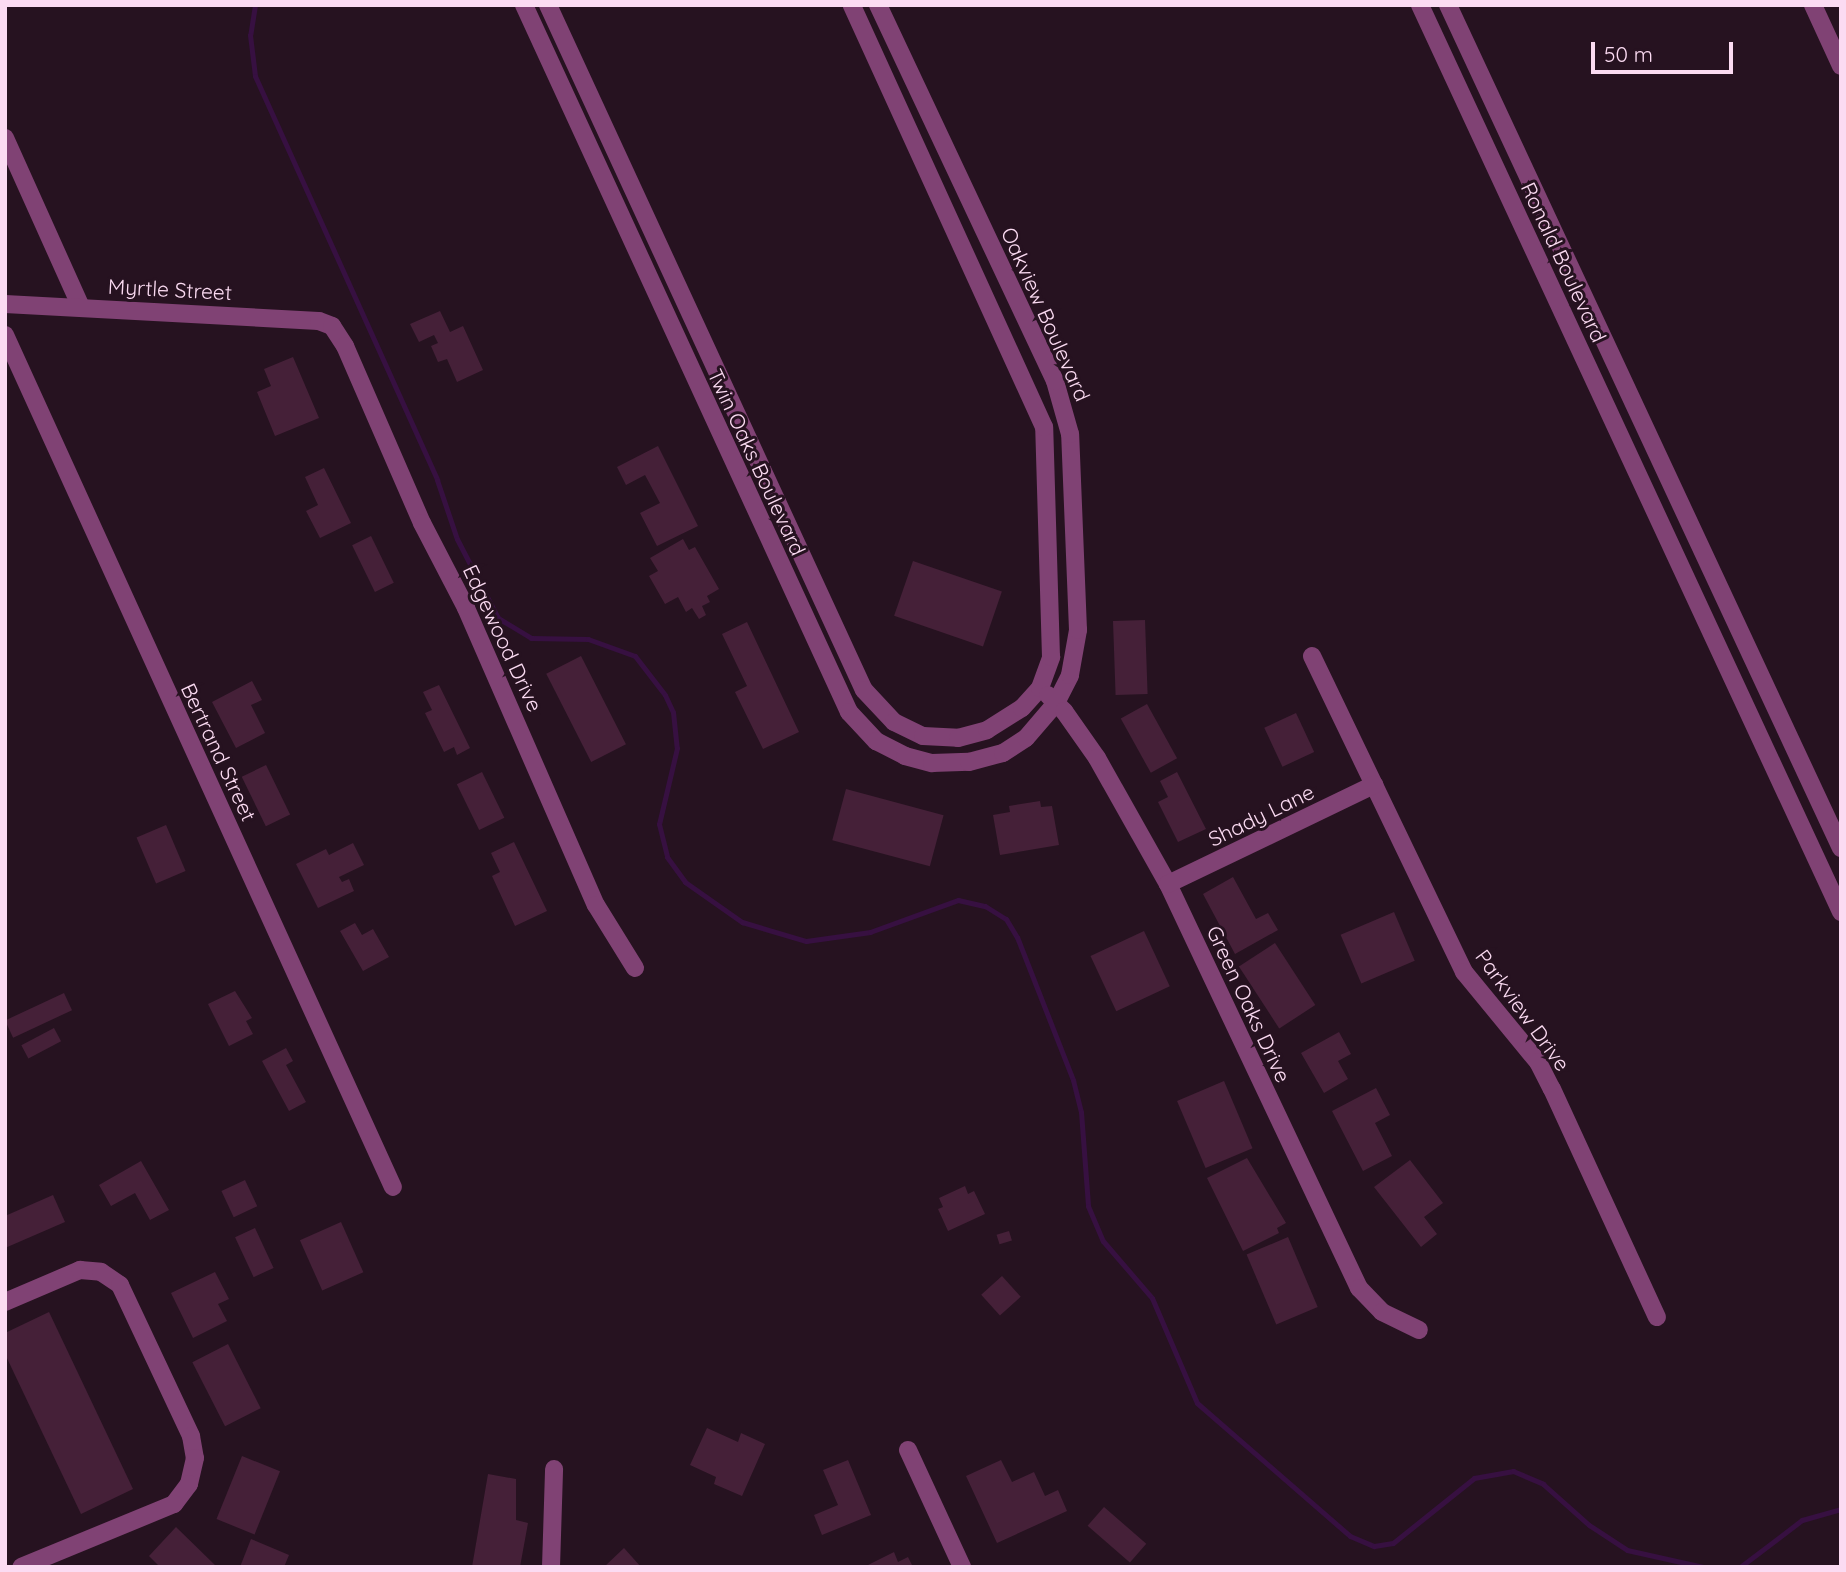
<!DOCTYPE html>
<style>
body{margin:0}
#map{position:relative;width:1846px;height:1572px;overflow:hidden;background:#261220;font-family:Quicksand,sans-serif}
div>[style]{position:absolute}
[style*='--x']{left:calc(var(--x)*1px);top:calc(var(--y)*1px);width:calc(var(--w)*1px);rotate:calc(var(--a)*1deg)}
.stream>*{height:5px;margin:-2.5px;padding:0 2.5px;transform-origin:2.5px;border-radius:2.5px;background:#371041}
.building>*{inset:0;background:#452038;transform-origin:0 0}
.minor>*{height:18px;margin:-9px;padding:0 9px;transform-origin:9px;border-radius:9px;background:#804274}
span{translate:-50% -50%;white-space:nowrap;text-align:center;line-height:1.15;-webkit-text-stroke:6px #261220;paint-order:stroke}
.street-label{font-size:21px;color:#fbdbf2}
.frame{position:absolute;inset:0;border:7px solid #fbdbf2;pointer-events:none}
.scale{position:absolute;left:1591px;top:42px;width:142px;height:32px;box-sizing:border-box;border:4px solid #fbdbf2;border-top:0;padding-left:9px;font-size:21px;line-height:24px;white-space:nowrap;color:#fbdbf2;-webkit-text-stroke:5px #261220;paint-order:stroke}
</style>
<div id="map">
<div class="stream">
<i style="--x:255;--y:5;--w:30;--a:99"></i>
<i style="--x:250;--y:35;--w:41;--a:83"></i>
<i style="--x:255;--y:76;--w:443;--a:65.7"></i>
<i style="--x:437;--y:480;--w:62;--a:71.3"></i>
<i style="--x:457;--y:539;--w:89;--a:62.6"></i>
<i style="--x:498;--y:618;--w:39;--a:31"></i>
<i style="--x:531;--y:638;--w:57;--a:1"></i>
<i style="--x:588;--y:639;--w:50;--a:19.9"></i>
<i style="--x:635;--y:656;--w:49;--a:52.4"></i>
<i style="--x:665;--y:695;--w:19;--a:65"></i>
<i style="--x:673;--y:712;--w:36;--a:84"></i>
<i style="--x:677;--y:748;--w:78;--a:103.3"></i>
<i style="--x:659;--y:824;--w:34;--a:76"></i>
<i style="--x:667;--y:857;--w:31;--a:54"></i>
<i style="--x:685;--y:882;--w:70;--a:35.1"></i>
<i style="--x:742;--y:922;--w:67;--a:16.5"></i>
<i style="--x:806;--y:941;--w:65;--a:-8"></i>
<i style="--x:870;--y:932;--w:94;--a:-20"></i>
<i style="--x:958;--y:900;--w:28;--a:13"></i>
<i style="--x:985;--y:906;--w:25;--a:32"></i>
<i style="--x:1006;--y:919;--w:21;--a:59"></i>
<i style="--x:1017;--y:937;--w:154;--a:68.6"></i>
<i style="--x:1073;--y:1080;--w:33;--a:76"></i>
<i style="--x:1081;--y:1112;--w:94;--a:85.7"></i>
<i style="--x:1088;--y:1206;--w:38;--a:67"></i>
<i style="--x:1103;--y:1241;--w:75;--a:49.3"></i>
<i style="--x:1152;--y:1298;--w:114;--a:66.8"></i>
<i style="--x:1197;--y:1403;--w:203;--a:41"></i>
<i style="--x:1350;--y:1536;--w:26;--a:23"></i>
<i style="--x:1374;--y:1546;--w:19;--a:-9"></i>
<i style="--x:1393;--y:1543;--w:104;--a:-38.7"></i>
<i style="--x:1474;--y:1478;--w:40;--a:-10"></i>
<i style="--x:1513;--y:1471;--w:33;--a:23"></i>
<i style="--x:1543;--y:1484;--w:62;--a:41.7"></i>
<i style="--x:1589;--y:1525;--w:45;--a:33.3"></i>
<i style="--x:1627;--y:1550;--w:78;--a:12.6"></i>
<i style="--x:1740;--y:1567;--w:78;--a:-37.2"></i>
<i style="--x:1802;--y:1520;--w:41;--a:-15.8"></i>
</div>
<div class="building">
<i style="clip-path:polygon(440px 311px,450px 332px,463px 326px,483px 370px,457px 382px,447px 359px,438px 362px,431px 346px,438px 343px,434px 335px,419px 342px,410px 324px)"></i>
<i style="clip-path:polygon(293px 357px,319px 418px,275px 436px,257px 392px,271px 386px,264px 369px)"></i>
<i style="clip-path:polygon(658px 446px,698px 526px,657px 546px,640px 513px,660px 503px,645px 475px,626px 485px,617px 467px)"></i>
<i style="clip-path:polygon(324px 468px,351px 523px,320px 538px,306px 511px,318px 505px,305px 477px)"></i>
<i style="left:371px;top:536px;width:52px;height:21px;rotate:64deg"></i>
<i style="clip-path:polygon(683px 539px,689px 550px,695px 547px,719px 589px,707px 596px,710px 602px,702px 606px,706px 615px,699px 619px,692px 608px,686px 612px,678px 597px,665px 604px,649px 576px,658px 571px,650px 558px)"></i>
<i style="left:913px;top:561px;width:94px;height:58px;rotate:19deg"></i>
<i style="left:1145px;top:620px;width:74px;height:32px;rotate:88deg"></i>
<i style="clip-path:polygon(747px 622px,799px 732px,763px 749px,735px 692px,747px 686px,722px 634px)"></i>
<i style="left:581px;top:656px;width:99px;height:39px;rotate:63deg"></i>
<i style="clip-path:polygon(252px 681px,262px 700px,251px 705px,265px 733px,236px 748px,212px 702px)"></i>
<i style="clip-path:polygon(439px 685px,470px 748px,457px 755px,454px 747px,444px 752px,425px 713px,432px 710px,423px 692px)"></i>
<i style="left:1147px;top:704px;width:62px;height:30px;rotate:61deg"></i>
<i style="left:1296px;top:713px;width:43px;height:35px;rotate:65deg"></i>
<i style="left:266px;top:765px;width:55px;height:27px;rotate:64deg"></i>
<i style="left:482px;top:772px;width:51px;height:28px;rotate:64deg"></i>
<i style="clip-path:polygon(1177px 772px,1206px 829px,1178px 842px,1158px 802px,1168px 797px,1160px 781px)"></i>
<i style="left:846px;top:789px;width:101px;height:53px;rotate:15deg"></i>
<i style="clip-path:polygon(1040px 801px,1041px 807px,1052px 806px,1059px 845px,1000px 855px,993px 815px,1010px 812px,1009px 806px)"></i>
<i style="left:166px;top:825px;width:50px;height:32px;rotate:67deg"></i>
<i style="clip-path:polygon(514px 842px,547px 911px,515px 926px,492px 876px,500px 872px,491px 853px)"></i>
<i style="clip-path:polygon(353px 843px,364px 865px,339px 877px,342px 882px,349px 879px,354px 891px,318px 908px,296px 864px,326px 849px,329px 855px)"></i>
<i style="clip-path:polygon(1233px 877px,1256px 919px,1268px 913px,1278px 930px,1235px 954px,1203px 894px)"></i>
<i style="left:1394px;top:912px;width:53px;height:58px;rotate:67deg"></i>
<i style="clip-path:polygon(355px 923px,362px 935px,373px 929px,389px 957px,363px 971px,340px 931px)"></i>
<i style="left:1144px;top:931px;width:61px;height:59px;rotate:65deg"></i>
<i style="left:1275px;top:943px;width:74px;height:43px;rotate:57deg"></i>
<i style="clip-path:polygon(235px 991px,252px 1018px,246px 1021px,253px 1034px,229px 1046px,208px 1004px)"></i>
<i style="left:64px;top:993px;width:19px;height:65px;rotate:65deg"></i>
<i style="left:54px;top:1028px;width:15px;height:37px;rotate:62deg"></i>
<i style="clip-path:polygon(1339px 1032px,1351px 1054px,1338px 1061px,1348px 1079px,1324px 1093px,1301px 1053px)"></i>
<i style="clip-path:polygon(286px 1048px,293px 1061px,286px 1065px,306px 1102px,289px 1111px,262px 1061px)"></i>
<i style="left:1224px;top:1081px;width:73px;height:51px;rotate:67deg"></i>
<i style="clip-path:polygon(1376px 1088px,1390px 1115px,1375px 1123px,1392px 1156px,1363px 1171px,1332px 1111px)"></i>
<i style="clip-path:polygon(1247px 1158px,1286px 1223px,1277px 1228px,1279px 1233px,1243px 1251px,1207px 1178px)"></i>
<i style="clip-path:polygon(1410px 1160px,1443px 1203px,1424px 1217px,1437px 1234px,1421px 1247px,1374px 1187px)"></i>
<i style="clip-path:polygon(141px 1161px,169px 1210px,150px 1220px,135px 1193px,111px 1206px,99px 1185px)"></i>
<i style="left:245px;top:1180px;width:29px;height:26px;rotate:65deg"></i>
<i style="clip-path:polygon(965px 1186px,968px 1194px,974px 1191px,985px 1214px,948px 1231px,938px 1209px,943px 1207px,939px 1198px)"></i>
<i style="clip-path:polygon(53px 1195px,65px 1222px,5px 1248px,5px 1216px)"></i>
<i style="left:341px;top:1222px;width:55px;height:45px;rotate:66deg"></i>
<i style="left:255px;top:1228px;width:44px;height:22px;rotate:65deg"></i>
<i style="left:1009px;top:1231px;width:10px;height:13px;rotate:73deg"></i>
<i style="left:1288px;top:1237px;width:76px;height:45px;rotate:67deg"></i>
<i style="clip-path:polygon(215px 1272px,229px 1299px,218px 1304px,227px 1321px,193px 1338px,171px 1293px)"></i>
<i style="left:1002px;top:1276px;width:28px;height:28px;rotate:48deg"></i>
<i style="clip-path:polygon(49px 1312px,133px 1489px,81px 1514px,5px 1354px,5px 1333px)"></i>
<i style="left:228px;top:1344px;width:72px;height:40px;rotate:63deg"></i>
<i style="clip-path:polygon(707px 1428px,738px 1442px,741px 1433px,765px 1444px,742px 1496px,714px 1484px,716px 1477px,690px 1465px)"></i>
<i style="left:242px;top:1456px;width:41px;height:68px;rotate:22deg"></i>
<i style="clip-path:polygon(848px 1460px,871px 1515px,822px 1535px,814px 1515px,838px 1505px,823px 1470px)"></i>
<i style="clip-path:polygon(1001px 1460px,1012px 1482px,1034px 1472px,1045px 1496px,1058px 1490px,1067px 1511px,997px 1543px,966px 1476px)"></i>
<i style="clip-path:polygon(488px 1474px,516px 1479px,516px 1520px,528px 1523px,520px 1567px,472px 1567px)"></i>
<i style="left:1104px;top:1507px;width:56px;height:25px;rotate:41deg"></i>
<i style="clip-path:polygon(176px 1527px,217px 1567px,160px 1567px,149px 1556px)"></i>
<i style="clip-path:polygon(251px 1539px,289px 1555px,284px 1567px,240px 1567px)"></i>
<i style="clip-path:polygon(624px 1548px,641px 1567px,604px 1567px)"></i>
<i style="clip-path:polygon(894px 1552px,898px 1562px,908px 1557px,913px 1567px,864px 1567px)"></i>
</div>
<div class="minor">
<i style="--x:524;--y:5;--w:778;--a:65.31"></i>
<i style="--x:849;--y:712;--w:40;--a:47"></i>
<i style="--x:876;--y:741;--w:33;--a:27"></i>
<i style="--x:905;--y:756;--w:28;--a:15"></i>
<i style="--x:932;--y:763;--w:37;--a:-2"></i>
<i style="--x:969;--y:762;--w:35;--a:-15"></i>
<i style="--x:1003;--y:753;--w:27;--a:-33"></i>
<i style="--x:1026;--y:738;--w:46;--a:-49.4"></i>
<i style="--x:1056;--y:703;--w:31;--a:-63"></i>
<i style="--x:1070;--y:675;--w:46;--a:-79.9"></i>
<i style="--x:1078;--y:630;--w:196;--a:-92.3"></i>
<i style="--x:1070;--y:434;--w:55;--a:-105.8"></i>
<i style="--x:1055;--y:381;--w:416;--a:-115.2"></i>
<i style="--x:548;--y:5;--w:754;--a:65.24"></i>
<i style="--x:864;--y:690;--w:44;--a:46.8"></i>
<i style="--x:894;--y:722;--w:32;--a:26"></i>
<i style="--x:923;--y:736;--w:35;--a:3"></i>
<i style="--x:958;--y:738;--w:30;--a:-15"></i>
<i style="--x:987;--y:730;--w:41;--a:-32.2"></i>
<i style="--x:1022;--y:708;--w:27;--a:-48"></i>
<i style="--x:1040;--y:688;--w:33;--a:-70"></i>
<i style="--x:1051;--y:657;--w:230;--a:-91.7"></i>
<i style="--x:1044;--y:427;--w:464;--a:-114.5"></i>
<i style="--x:1420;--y:5;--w:1000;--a:65.1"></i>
<i style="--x:1448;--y:5;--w:930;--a:65.01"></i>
<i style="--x:1813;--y:5;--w:67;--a:65.3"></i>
<i style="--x:5;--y:138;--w:185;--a:65.8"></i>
<i style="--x:5;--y:304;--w:314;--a:3.1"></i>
<i style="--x:319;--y:321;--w:14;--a:21"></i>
<i style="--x:332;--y:326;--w:24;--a:57"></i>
<i style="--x:345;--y:346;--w:193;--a:66.5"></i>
<i style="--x:422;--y:523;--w:96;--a:62.6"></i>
<i style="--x:466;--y:608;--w:324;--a:66.4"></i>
<i style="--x:596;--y:905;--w:74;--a:58.2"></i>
<i style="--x:5;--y:335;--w:936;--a:65.52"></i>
<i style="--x:1312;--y:656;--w:351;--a:64.3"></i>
<i style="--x:1464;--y:972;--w:117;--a:50.6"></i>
<i style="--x:1538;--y:1062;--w:30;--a:63"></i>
<i style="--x:1552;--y:1089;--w:251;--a:65.3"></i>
<i style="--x:1048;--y:695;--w:23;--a:45"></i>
<i style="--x:1064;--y:711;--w:57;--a:54.9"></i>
<i style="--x:1097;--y:758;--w:145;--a:60.6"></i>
<i style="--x:1168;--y:884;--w:447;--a:64.7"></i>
<i style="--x:1359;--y:1288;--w:33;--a:46"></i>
<i style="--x:1382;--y:1312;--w:41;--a:25.9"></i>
<i style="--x:1168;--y:884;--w:229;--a:-25.7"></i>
<i style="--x:5;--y:1302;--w:82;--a:-23.1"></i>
<i style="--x:80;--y:1270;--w:21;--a:5"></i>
<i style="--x:101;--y:1272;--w:23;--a:34"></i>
<i style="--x:120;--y:1285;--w:167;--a:64.8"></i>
<i style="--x:191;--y:1436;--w:22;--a:80"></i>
<i style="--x:195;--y:1458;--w:27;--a:103"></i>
<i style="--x:189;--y:1484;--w:25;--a:127"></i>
<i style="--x:174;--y:1504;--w:165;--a:157.6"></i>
<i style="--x:908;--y:1450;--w:129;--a:65.2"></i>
<i style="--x:551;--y:1567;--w:98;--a:-88.2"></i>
</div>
<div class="street-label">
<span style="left:1564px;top:262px;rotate:65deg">Ronald Boulevard</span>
<span style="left:170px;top:289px;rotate:3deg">Myrtle Street</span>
<span style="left:1046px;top:314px;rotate:66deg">Oakview Boulevard</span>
<span style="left:757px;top:462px;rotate:65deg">Twin Oaks Boulevard</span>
<span style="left:503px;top:638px;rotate:65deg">Edgewood Drive</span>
<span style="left:219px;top:752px;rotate:65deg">Bertrand Street</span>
<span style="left:1261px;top:815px;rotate:-26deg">Shady Lane</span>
<span style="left:1249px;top:1004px;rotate:65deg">Green Oaks Drive</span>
<span style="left:1523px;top:1010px;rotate:54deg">Parkview Drive</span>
</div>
<div class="frame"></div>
<div class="scale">50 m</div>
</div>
